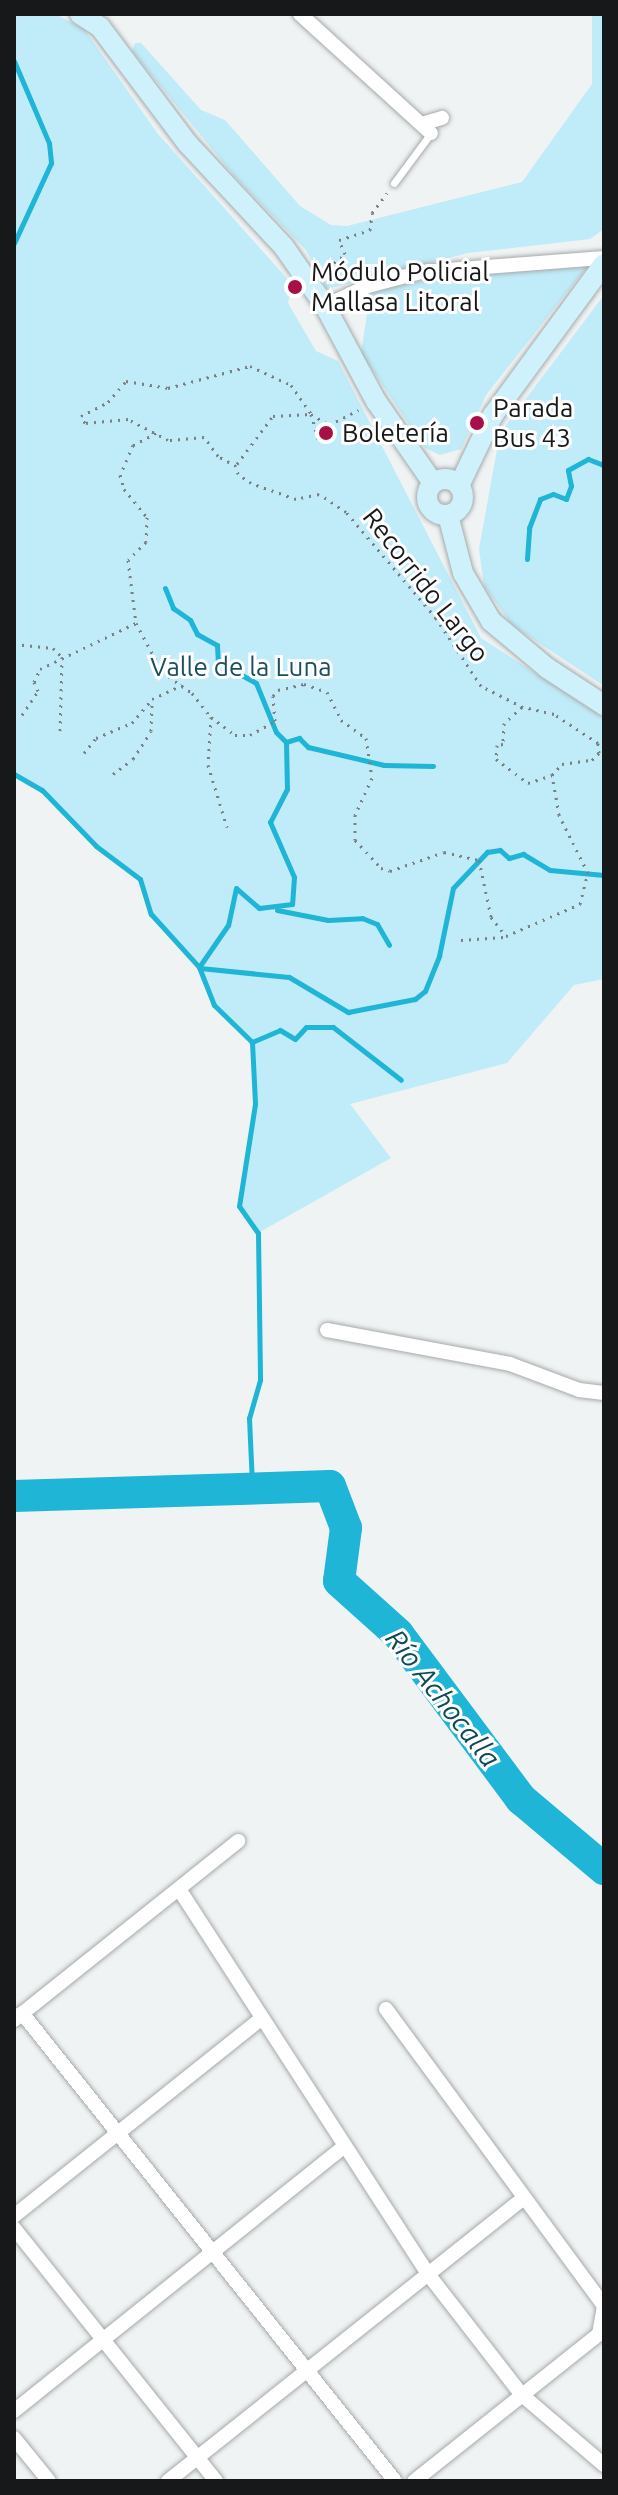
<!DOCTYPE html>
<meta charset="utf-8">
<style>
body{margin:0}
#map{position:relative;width:618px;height:2495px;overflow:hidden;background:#eff3f4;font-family:Ubuntu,sans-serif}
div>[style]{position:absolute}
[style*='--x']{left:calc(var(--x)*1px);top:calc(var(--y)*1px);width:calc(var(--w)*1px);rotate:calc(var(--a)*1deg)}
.green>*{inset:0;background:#c0ebf8}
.stream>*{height:5px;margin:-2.5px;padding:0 2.5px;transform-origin:2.5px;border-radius:2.5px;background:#1eb5d7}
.river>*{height:32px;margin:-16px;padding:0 16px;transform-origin:16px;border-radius:16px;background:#1eb5d7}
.path>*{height:3px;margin-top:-1.5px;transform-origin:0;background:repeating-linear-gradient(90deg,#7c7e7f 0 2px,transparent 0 8px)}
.roads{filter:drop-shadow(0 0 2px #a6aaab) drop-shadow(0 0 2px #a6aaab)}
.lane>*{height:7px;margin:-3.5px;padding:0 3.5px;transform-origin:3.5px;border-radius:3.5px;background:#fff}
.street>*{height:14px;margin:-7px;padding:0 7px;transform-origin:7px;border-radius:7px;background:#fff}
.secondary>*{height:20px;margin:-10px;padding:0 10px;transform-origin:10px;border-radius:10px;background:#cef1fb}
.secondary>.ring{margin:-10px;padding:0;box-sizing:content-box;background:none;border:20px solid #cef1fb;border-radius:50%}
.dots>*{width:22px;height:22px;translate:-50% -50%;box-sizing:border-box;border:4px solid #fff;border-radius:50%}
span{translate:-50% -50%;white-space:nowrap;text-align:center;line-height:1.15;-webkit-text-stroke:6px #fff;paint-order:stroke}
.poi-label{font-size:26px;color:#171819}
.left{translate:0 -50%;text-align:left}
.street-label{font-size:26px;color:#171819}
.park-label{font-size:26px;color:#18505e}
.water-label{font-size:28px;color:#0e4957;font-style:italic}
.frame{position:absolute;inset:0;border:16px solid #171819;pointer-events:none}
</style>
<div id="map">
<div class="green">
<i style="clip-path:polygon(14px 14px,55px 14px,84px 29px,158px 134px,292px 284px,288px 303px,316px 351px,338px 361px,481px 638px,604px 718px,604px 979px,574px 985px,507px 1063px,350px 1104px,391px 1158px,258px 1233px,239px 1206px,255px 1104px,252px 1042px,214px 1005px,198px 967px,151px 914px,140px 879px,96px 846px,42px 790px,14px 774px)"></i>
<i style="clip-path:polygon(592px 14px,604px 14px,604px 229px,590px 239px,468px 253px,327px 289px,306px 250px,235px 177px,132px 51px,135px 43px,141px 43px,201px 110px,225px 120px,300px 206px,331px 225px,347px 226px,522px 182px,592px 84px)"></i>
<i style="clip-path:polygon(587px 267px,486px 395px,461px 449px,440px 455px,425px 448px,361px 353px,370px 295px,382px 288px,466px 273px)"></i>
<i style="clip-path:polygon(604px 295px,604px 686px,512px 625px,484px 586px,479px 549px,500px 433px)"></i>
</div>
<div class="stream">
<i style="--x:14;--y:61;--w:89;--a:66.9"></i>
<i style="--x:49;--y:143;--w:20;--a:84"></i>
<i style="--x:51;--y:163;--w:88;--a:114.8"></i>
<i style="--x:527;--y:559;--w:31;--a:-86"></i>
<i style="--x:529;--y:528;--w:31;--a:-69"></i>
<i style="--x:540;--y:499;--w:14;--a:-21"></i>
<i style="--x:553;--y:494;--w:14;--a:21"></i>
<i style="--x:566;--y:499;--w:14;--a:-69"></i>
<i style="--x:571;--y:486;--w:16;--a:-101"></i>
<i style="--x:568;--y:470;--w:23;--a:-29"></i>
<i style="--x:588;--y:459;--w:17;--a:21"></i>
<i style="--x:165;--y:588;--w:22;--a:68"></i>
<i style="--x:173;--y:608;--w:21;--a:35"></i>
<i style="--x:190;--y:620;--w:16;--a:63"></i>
<i style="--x:197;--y:634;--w:23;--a:29"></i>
<i style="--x:217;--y:645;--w:17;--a:87"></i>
<i style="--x:218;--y:662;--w:43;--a:28.9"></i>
<i style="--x:256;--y:683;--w:53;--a:67.8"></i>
<i style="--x:276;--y:732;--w:14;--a:45"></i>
<i style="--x:286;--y:742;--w:47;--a:88.8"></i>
<i style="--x:287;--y:789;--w:37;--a:117"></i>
<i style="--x:270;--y:822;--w:60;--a:66.4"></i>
<i style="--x:294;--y:877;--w:27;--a:94"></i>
<i style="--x:292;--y:904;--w:33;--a:173"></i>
<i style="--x:259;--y:908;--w:30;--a:-139"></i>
<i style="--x:236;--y:888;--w:38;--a:102"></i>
<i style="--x:228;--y:925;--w:51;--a:124.6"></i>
<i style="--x:286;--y:742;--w:14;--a:-17"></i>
<i style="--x:299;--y:738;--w:13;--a:45"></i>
<i style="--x:308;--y:747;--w:78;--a:13.3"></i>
<i style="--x:384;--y:765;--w:49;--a:1.2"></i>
<i style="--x:14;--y:774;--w:32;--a:30"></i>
<i style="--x:42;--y:790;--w:78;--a:46"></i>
<i style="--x:96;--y:846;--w:55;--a:36.9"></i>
<i style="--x:140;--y:879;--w:37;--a:73"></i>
<i style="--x:151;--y:914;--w:72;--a:47.8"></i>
<i style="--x:199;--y:967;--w:41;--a:68.5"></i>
<i style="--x:214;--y:1005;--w:53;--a:44.2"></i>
<i style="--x:252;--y:1042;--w:62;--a:87.2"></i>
<i style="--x:255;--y:1104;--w:103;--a:98.9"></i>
<i style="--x:239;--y:1206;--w:33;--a:55"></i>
<i style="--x:258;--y:1233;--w:147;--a:89.2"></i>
<i style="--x:260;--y:1380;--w:40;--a:106"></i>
<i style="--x:249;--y:1418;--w:67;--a:87.4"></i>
<i style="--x:277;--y:910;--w:52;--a:11.1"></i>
<i style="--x:328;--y:920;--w:34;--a:-3"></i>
<i style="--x:362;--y:918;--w:16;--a:22"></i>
<i style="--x:377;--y:924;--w:24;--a:60"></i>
<i style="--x:200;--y:968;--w:89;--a:5.8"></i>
<i style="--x:289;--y:977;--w:69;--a:30.7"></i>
<i style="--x:348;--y:1012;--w:68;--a:-11"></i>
<i style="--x:415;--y:999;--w:13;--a:-39"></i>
<i style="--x:425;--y:991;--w:38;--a:-68"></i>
<i style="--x:439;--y:956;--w:69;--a:-78.4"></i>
<i style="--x:453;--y:888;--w:50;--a:-46.6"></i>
<i style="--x:487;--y:852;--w:13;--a:-9"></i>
<i style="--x:500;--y:850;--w:12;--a:42"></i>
<i style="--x:509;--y:858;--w:15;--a:-16"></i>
<i style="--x:523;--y:854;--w:31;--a:31"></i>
<i style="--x:550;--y:870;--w:54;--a:5.3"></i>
<i style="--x:252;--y:1042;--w:30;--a:-23"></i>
<i style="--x:280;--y:1030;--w:17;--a:31"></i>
<i style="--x:295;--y:1039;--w:16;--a:-47"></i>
<i style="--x:306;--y:1027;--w:27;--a:0"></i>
<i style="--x:333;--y:1027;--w:86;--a:37.9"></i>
</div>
<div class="river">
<i style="--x:14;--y:1496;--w:316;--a:-1.8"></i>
<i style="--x:330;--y:1486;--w:45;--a:69.1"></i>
<i style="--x:346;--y:1528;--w:53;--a:97.5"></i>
<i style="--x:339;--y:1581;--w:79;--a:41.9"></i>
<i style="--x:398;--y:1634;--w:206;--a:53.3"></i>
<i style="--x:521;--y:1799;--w:109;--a:40.1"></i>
</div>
<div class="path">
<i style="--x:327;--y:277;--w:9;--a:-84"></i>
<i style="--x:328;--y:268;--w:22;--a:-39"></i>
<i style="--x:345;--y:254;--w:15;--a:-113"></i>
<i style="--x:339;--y:240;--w:33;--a:-18"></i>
<i style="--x:370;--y:230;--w:17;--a:-83"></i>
<i style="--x:372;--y:213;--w:25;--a:-53"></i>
<i style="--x:156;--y:433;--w:26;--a:152"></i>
<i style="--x:133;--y:445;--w:33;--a:113"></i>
<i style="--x:120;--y:475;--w:15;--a:74"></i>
<i style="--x:124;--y:489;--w:36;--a:51"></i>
<i style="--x:147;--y:517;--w:25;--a:92"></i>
<i style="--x:146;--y:542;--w:25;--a:135"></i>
<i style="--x:128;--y:560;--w:64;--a:82.8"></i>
<i style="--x:136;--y:623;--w:55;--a:62"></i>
<i style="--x:162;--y:672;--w:37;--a:35"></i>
<i style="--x:192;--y:693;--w:31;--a:52"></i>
<i style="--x:211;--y:717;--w:30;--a:37"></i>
<i style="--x:235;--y:735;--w:15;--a:0"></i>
<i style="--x:250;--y:735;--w:29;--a:-29"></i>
<i style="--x:275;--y:721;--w:25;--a:-95"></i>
<i style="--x:273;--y:696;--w:8;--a:-50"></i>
<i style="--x:278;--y:690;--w:27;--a:-13"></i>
<i style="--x:304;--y:684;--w:24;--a:19"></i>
<i style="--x:327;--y:692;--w:31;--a:63"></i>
<i style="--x:341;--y:720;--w:31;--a:36"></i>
<i style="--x:366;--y:738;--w:40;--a:81.5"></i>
<i style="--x:372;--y:778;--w:41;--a:114.7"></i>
<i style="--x:355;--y:815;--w:25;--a:90"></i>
<i style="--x:355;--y:840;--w:38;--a:47"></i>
<i style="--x:381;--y:868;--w:9;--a:18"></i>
<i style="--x:390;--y:871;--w:57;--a:-19.4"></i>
<i style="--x:444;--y:852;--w:36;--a:13"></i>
<i style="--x:479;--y:860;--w:58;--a:78.1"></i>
<i style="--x:491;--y:917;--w:24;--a:52"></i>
<i style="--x:506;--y:936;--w:81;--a:-23.4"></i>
<i style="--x:580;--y:904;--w:32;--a:-76"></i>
<i style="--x:588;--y:873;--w:65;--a:-116.6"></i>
<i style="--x:559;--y:815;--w:41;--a:-99.9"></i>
<i style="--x:552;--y:775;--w:15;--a:-48"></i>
<i style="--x:562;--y:764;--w:30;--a:-8"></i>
<i style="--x:592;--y:760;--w:10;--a:-45"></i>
<i style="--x:599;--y:753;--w:10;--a:-96"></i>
<i style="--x:598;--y:743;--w:53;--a:-146.6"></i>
<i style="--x:554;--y:714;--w:32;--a:-167"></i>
<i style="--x:523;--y:707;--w:47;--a:-153.4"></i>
<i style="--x:481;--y:686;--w:82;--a:-123.5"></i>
<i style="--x:436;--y:618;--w:139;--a:-130.3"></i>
<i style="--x:346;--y:512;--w:32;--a:-146"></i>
<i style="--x:319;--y:494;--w:24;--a:168"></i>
<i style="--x:296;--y:499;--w:48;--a:-160.4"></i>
<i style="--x:251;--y:483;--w:16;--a:-145"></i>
<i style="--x:238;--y:474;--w:8;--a:-104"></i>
<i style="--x:237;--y:464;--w:60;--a:-53.1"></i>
<i style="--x:273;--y:416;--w:38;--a:-3"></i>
<i style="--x:311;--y:414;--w:21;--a:31"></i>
<i style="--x:329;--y:425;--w:33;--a:-27"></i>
<i style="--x:236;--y:466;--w:21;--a:-151"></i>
<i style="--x:218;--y:456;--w:24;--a:-126"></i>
<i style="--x:204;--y:437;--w:36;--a:175"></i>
<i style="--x:168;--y:440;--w:45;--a:-152.3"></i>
<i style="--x:128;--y:419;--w:43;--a:174.7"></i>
<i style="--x:85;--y:423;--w:8;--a:-120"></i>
<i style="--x:81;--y:416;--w:30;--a:-27"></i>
<i style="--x:108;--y:402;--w:28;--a:-49"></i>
<i style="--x:126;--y:381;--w:43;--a:9.5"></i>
<i style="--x:168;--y:388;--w:85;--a:-15"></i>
<i style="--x:250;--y:366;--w:45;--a:24.9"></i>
<i style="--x:291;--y:385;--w:35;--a:55"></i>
<i style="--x:311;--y:414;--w:29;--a:74"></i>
<i style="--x:14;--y:644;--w:39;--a:6"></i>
<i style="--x:53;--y:648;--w:13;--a:45"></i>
<i style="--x:62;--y:657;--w:74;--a:91.5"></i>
<i style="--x:522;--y:707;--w:24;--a:138"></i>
<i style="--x:504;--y:723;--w:21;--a:93"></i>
<i style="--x:503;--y:744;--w:6;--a:171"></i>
<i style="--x:497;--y:745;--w:14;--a:94"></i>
<i style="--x:496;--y:759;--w:40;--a:37"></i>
<i style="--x:528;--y:783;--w:25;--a:-18"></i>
<i style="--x:22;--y:715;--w:29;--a:-56"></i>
<i style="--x:38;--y:691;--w:10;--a:-114"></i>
<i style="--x:34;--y:682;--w:14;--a:-65"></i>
<i style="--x:40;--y:669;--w:106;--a:-25.6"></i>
<i style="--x:211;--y:717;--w:48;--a:93.6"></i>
<i style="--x:208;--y:765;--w:65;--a:73"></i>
<i style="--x:84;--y:753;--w:19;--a:-51"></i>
<i style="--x:96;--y:738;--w:39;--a:-23"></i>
<i style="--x:132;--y:723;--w:31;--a:-50"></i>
<i style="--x:152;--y:699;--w:33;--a:-25"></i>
<i style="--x:113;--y:774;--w:25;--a:-37"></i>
<i style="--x:133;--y:759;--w:33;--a:-57"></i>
<i style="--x:151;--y:731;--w:32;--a:-88"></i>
<i style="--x:461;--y:940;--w:43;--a:-4"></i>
</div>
<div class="roads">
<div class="lane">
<i style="--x:394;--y:183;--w:62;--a:-53.5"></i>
</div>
<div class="street">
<i style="--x:300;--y:14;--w:177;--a:42.3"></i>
<i style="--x:422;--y:124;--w:21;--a:-17"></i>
<i style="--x:325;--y:306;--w:47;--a:-24.9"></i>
<i style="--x:368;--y:286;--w:55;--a:-14.8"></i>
<i style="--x:421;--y:272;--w:184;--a:-4.4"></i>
<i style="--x:327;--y:1330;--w:186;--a:10.5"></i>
<i style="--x:510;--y:1364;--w:74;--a:20.6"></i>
<i style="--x:579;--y:1390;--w:25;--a:7"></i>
<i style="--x:179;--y:1889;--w:459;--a:57.1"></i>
<i style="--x:428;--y:2274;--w:153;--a:52.2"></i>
<i style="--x:522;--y:2395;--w:108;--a:40.5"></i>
<i style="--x:386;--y:2009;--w:368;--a:53.7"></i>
<i style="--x:604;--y:2306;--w:28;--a:100"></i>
<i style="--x:599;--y:2334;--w:236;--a:141.5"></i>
<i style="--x:22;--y:2013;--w:598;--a:51.44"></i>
<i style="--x:14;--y:2020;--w:287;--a:-38.6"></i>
<i style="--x:14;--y:2216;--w:317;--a:-38.6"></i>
<i style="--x:14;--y:2228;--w:324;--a:51.4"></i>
<i style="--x:14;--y:2411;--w:424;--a:-38.7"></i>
<i style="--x:14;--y:2438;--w:55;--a:50.9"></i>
<i style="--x:168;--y:2481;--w:455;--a:-38.5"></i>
</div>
<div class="secondary">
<i style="--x:80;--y:14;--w:24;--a:33"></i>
<i style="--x:100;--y:27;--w:146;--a:53.1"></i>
<i style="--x:188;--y:144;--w:141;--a:47"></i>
<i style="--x:284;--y:247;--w:72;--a:55.2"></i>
<i style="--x:325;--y:306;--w:108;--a:61.8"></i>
<i style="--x:376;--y:401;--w:100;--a:55.2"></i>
<i class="ring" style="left:427px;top:479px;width:16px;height:16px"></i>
<i style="--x:459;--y:486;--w:79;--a:-64.4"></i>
<i style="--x:493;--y:415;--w:187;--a:-53.7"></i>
<i style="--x:448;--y:515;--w:60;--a:75.5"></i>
<i style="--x:463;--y:573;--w:56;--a:59.7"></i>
<i style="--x:491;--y:621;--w:73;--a:40"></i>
<i style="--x:547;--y:668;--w:68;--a:33"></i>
</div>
</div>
<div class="dots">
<i style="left:295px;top:287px;background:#a61047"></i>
<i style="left:477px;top:423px;background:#a61047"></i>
<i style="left:326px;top:433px;background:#a61047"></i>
</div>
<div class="poi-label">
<span class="left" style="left:311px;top:287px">Módulo Policial<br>Mallasa Litoral</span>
<span class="left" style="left:493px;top:423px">Parada<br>Bus 43</span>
<span class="left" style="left:342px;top:433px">Boletería</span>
</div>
<div class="street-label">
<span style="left:426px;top:585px;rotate:52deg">Recorrido Largo</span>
</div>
<div class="park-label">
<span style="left:241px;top:667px">Valle de la Luna</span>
</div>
<div class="water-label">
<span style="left:443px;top:1698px;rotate:52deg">Río Achocalla</span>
</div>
<div class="frame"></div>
</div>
